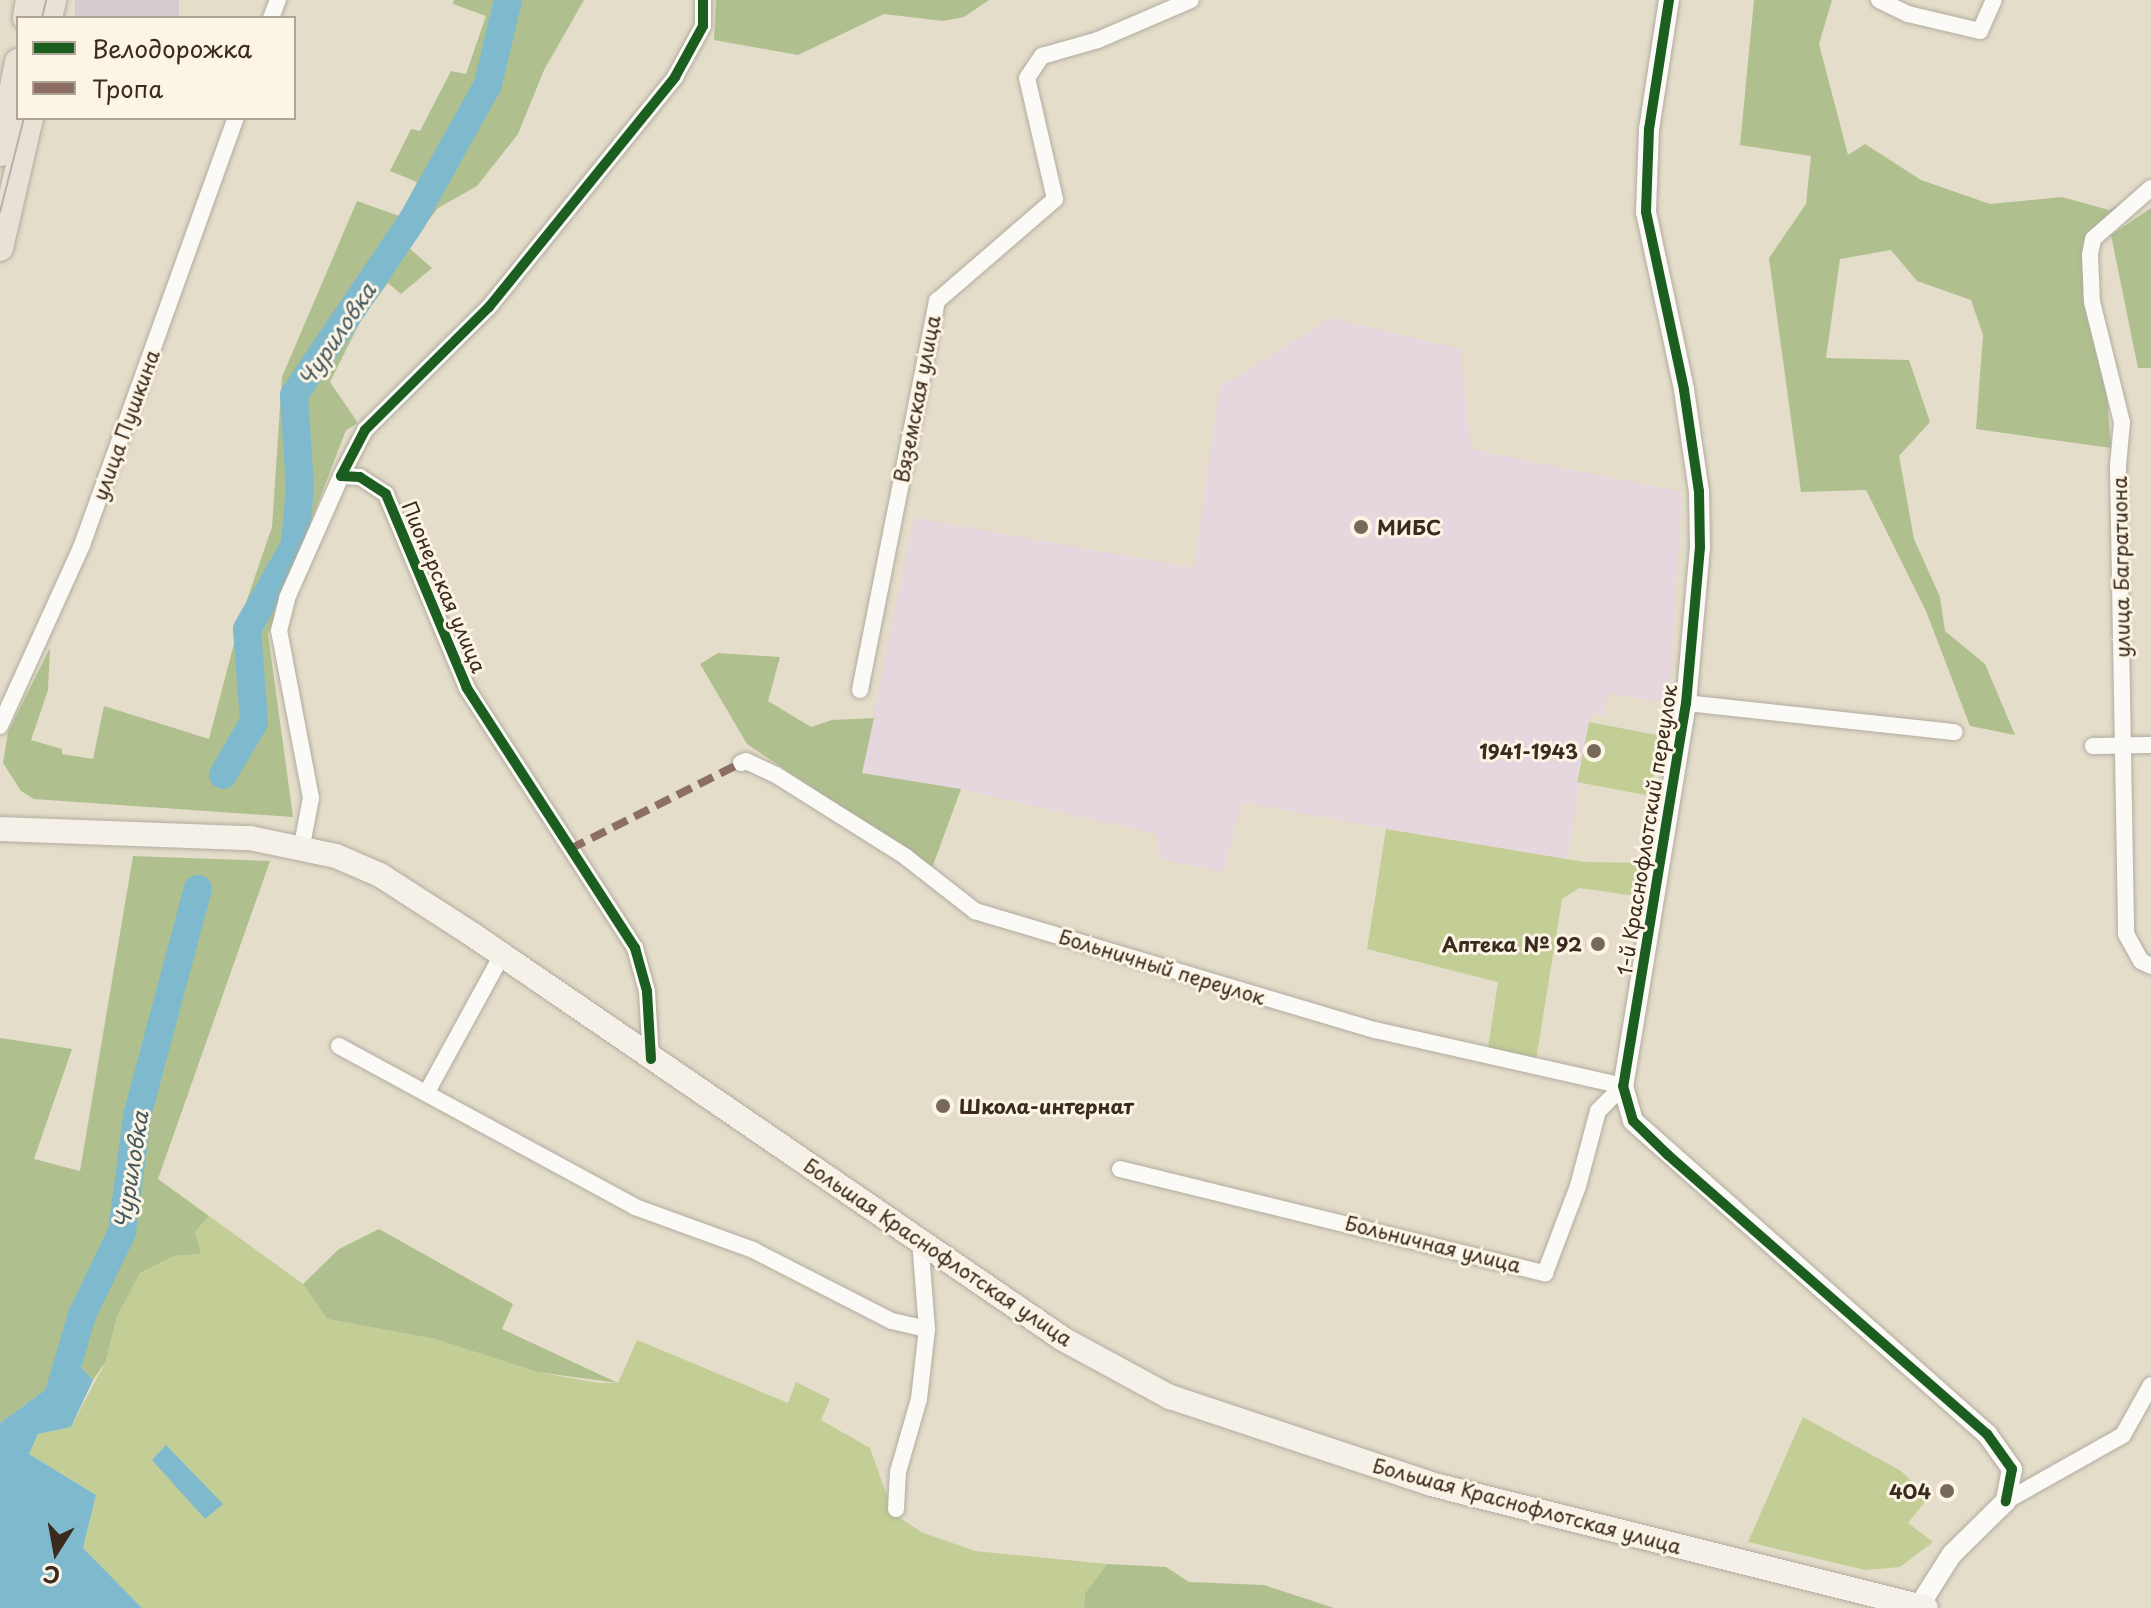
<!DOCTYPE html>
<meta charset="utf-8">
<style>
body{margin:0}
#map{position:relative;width:2151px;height:1608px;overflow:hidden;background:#e4ddca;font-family:"Playpen Sans",sans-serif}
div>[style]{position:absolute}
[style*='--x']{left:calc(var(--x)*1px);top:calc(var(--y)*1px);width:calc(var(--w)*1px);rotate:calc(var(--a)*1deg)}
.built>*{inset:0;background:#e6d7de}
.industrial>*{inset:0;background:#d5ccd1;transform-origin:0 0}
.green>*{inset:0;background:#c2ce95;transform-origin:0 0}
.forest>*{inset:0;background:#afc08e}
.water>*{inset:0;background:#7eb9ce}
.river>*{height:28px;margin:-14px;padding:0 14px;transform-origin:14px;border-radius:14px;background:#7eb9ce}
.roads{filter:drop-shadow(0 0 2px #b1ac9f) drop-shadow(0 0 2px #b1ac9f)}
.minor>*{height:16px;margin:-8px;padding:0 8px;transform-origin:8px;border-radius:8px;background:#fbfaf7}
.tertiary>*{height:20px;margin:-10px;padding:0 10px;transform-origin:10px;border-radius:10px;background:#fbfaf7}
.secondary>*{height:24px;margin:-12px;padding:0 12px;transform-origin:12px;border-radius:12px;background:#f5f1e9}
.primary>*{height:26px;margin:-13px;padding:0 13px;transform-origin:13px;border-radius:13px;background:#eae1d6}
.tram>*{height:2px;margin:-1px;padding:0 1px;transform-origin:1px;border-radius:1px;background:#b5b2ae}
.quiet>*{height:8px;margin-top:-4px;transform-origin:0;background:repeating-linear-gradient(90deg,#8d6e63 0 16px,transparent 0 24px)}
.cycleway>*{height:10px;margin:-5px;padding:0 5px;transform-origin:5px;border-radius:5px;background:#1b5e20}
.dots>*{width:22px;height:22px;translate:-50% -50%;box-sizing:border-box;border:4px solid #fcf5e5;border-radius:50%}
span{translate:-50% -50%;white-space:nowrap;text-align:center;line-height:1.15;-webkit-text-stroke:6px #fcf5e5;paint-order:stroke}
.street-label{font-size:20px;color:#3b2a1e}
.poi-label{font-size:20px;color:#3b2a1e;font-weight:700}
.left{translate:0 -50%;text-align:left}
.right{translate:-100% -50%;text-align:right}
.water-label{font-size:22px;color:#43575c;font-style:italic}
.legend{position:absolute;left:16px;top:16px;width:280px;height:104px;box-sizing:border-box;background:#fcf5e5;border:2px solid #afa495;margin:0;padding:10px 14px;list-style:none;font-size:24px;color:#3b2a1e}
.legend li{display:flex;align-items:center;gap:16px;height:40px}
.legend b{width:40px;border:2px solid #afa495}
.north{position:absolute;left:16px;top:1512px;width:80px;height:80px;-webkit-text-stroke:6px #fcf5e5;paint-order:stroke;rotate:191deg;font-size:22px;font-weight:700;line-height:32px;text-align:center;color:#3b2a1e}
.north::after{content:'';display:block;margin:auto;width:28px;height:36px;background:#3b2a1e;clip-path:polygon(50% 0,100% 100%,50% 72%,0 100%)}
</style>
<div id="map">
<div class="built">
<i style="clip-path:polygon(1331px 318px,1460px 349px,1471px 449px,1682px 492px,1669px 704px,1608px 693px,1603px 715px,1591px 713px,1567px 862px,1242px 802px,1223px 872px,1160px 859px,1156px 834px,961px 789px,862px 773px,914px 518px,1194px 568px,1220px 387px)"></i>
</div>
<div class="industrial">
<i style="left:75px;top:0;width:104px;height:18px"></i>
</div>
<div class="green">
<i style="left:1589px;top:722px;width:74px;height:61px;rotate:11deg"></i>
<i style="clip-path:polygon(1386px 829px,1585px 862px,1644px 863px,1637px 896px,1579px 888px,1562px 899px,1536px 1060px,1488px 1048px,1498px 982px,1367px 949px)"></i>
<i style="clip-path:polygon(209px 1216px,303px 1284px,327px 1319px,435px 1339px,537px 1372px,599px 1383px,618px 1383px,637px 1340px,788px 1403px,796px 1382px,830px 1399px,821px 1420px,870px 1448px,893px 1513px,921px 1532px,975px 1551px,1107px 1564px,1085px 1593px,1084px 1608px,142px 1608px,83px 1548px,96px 1495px,29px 1454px,38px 1434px,71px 1427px,106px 1361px,117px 1317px,140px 1273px,174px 1256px,200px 1254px,195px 1232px)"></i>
<i style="clip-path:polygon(1803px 1417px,1901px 1471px,1928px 1498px,1908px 1523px,1933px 1542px,1900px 1567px,1865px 1570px,1748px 1542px)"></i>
</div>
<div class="forest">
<i style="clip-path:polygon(454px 0,584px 0,544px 70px,518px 134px,477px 186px,438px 208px,408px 247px,432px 268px,401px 294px,388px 283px,361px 320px,330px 382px,358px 423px,346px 430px,268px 634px,293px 817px,34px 799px,21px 791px,3px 763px,8px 732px,50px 648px,48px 690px,31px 740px,62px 749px,62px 754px,93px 759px,104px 706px,209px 739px,241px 617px,272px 527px,282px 377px,357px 201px,402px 217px,417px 182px,390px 171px,411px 129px,420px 131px,451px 71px,466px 74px,486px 16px,453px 4px)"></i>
<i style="clip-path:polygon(716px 0,989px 0,964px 17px,943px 21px,884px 14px,798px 55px,714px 40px)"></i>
<i style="clip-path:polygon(1754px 0,1832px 0,1819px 44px,1848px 155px,1865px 144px,1921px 180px,1990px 204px,2062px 197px,2109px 210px,2133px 197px,2090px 235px,2083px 295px,2105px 369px,2111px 448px,1976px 429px,1983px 335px,1971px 300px,1917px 281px,1891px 250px,1840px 259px,1826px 358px,1909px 360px,1930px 422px,1899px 456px,1914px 539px,1940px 597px,1945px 631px,1985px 664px,2015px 735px,1970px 726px,1926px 611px,1866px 490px,1801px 492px,1769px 258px,1806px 204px,1811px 156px,1740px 145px)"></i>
<i style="clip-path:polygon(2151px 208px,2151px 368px,2138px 368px,2111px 235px)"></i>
<i style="clip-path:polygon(718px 653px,780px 657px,768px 701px,811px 727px,832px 720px,874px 718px,862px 773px,961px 789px,932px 868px,747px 744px,700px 664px)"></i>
<i style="clip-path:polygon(133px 856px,270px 861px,158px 1179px,209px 1216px,195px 1232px,201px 1254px,174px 1256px,140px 1273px,117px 1317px,106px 1361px,93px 1380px,79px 1365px,0 1423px,0 1038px,72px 1049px,34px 1159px,80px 1171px)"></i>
<i style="clip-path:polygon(379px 1229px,513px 1304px,502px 1329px,618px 1383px,537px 1372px,435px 1339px,327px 1319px,303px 1284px,339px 1249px)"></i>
<i style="clip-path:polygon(1107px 1564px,1166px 1567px,1189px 1582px,1264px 1585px,1334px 1608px,1084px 1608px,1085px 1593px)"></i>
</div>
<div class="water">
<i style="clip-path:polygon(79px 1365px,93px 1380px,71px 1427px,38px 1434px,29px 1454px,96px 1495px,83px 1548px,142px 1608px,0 1608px,0 1423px)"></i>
<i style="clip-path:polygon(166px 1445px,223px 1504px,205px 1519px,152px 1460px)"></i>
</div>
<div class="river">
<i style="--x:223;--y:775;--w:61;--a:-59.7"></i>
<i style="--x:254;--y:722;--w:93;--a:-94.3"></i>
<i style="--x:247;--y:629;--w:97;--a:-60.3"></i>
<i style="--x:295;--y:545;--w:58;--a:-85.1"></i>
<i style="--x:300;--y:487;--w:92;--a:-93.7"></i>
<i style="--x:294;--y:395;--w:212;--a:-55.9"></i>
<i style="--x:413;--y:219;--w:154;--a:-60.9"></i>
<i style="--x:488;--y:84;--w:86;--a:-76.6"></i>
<i style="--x:54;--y:1410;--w:99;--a:-73.6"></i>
<i style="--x:82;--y:1315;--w:92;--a:-64.3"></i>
<i style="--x:122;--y:1232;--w:117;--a:-82.6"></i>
<i style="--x:137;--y:1116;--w:235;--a:-75"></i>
</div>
<div class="roads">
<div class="minor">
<i style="--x:1879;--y:0;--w:32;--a:26"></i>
<i style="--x:1908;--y:14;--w:74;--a:13.3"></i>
<i style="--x:1980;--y:31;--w:34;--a:-66"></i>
<i style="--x:271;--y:18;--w:19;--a:-69"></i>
<i style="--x:2151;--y:188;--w:77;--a:138.7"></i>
<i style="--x:2093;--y:239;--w:16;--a:101"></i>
<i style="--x:2090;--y:255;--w:47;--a:87.6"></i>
<i style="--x:2092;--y:302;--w:124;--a:76"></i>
<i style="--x:2122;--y:422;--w:44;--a:95.2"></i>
<i style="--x:2118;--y:466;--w:468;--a:89"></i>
<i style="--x:2126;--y:934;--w:31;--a:61"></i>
<i style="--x:2141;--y:961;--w:11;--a:27"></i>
<i style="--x:860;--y:690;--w:397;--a:-78.8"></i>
<i style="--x:937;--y:301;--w:156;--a:-40.8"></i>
<i style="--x:1055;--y:199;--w:124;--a:-103"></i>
<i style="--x:1027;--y:78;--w:27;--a:-56"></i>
<i style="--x:1042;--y:56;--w:58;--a:-15.9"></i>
<i style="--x:1098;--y:40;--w:101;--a:-23.3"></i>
<i style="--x:1686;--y:703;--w:270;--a:6.2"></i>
<i style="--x:0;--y:726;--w:199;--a:-65.6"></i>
<i style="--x:82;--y:545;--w:454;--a:-70.2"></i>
<i style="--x:2093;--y:746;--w:58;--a:-1"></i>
<i style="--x:741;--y:763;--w:5;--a:-22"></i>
<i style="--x:746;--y:761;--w:33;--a:25"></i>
<i style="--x:776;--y:775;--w:154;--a:32.2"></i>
<i style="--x:906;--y:857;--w:88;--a:38"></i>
<i style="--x:975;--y:911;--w:417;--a:16.6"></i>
<i style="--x:1375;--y:1030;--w:254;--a:12.7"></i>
<i style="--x:302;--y:845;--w:48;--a:-79.2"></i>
<i style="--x:311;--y:798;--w:170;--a:-100.8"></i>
<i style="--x:279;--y:631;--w:34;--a:-76"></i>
<i style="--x:287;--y:598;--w:133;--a:-66.1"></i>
<i style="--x:339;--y:1046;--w:337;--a:28.5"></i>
<i style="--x:635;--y:1207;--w:126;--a:20"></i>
<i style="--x:753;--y:1250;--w:156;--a:27.1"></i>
<i style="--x:892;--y:1321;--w:36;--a:13"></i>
<i style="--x:651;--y:1059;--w:68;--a:-93.4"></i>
<i style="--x:647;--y:991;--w:45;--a:-105.6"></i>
<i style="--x:635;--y:948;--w:310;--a:-122.9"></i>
<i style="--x:467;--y:688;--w:210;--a:-112.7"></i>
<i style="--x:386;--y:494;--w:31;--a:-147"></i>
<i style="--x:360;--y:477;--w:19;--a:-177"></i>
<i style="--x:341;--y:476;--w:52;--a:-62.4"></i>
<i style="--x:365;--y:430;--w:175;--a:-44.8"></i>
<i style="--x:489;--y:307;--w:296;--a:-51"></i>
<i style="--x:675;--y:77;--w:58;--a:-61.2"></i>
<i style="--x:703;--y:26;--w:26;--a:-90"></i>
<i style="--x:427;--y:1092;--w:156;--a:-61.3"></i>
<i style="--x:1120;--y:1169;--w:438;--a:13.8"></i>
<i style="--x:1545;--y:1273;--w:93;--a:-69.2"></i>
<i style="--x:1578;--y:1186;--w:78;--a:-75.1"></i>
<i style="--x:1598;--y:1111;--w:35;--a:-45"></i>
<i style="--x:2006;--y:1501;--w:134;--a:-29.4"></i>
<i style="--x:2123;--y:1435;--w:57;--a:-60.8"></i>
<i style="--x:896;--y:1509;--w:37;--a:-87"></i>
<i style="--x:898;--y:1472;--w:76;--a:-74"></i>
<i style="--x:919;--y:1399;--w:70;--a:-83.5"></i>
<i style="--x:927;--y:1329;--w:88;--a:-94.5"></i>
</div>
<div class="tertiary">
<i style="--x:1669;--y:0;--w:131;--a:98.8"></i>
<i style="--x:1649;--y:129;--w:83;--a:92.1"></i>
<i style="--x:1646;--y:212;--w:182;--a:77.9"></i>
<i style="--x:1684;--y:390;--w:102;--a:81.6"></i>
<i style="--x:1699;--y:491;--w:56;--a:89"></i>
<i style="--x:1700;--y:547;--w:157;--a:95.1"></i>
<i style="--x:1686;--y:703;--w:388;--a:99.3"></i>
<i style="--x:1623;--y:1086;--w:36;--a:74"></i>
<i style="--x:1633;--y:1121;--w:473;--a:41.5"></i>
<i style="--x:1987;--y:1434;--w:43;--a:54.5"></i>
<i style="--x:2012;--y:1469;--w:33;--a:101"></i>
<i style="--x:2006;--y:1501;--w:76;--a:135.5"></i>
<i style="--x:1952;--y:1554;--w:62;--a:122.4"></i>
</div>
<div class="secondary">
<i style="--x:0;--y:829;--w:250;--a:2.1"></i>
<i style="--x:250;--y:838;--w:88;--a:11.8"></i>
<i style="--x:336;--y:856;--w:48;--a:23.4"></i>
<i style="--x:380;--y:875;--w:111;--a:32.8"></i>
<i style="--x:473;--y:935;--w:715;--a:34.4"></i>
<i style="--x:1063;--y:1339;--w:122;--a:28.5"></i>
<i style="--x:1170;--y:1397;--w:275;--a:18.4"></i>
<i style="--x:1431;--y:1484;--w:510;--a:14.06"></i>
</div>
<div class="primary">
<i style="--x:26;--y:18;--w:18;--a:-81"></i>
<i style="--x:49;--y:18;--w:18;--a:-77"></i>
<i style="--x:0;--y:153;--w:93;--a:-78.8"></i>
<i style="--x:0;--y:248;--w:133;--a:-77"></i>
</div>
</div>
<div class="tram">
<i style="--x:42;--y:18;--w:18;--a:-77"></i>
<i style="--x:0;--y:212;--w:97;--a:-75.7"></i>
</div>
<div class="quiet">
<i style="--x:570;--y:849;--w:191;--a:-26.7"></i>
</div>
<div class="cycleway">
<i style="--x:1669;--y:0;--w:131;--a:98.8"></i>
<i style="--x:1649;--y:129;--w:83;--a:92.1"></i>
<i style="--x:1646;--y:212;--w:182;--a:77.9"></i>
<i style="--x:1684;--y:390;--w:102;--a:81.6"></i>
<i style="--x:1699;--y:491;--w:56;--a:89"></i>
<i style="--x:1700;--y:547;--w:157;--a:95.1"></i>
<i style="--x:1686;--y:703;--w:388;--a:99.3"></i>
<i style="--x:1623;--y:1086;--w:36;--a:74"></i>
<i style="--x:1633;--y:1121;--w:49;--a:44.2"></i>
<i style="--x:1668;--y:1155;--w:424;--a:41.2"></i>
<i style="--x:1987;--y:1434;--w:43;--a:54.5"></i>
<i style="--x:2012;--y:1469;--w:33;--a:101"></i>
<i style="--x:651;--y:1059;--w:68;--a:-93.4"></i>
<i style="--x:647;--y:991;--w:45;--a:-105.6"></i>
<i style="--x:635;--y:948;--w:310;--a:-122.9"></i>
<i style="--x:467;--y:688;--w:210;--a:-112.7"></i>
<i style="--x:386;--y:494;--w:31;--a:-147"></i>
<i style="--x:360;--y:477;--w:19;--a:-177"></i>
<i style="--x:341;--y:476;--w:52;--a:-62.4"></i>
<i style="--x:365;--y:430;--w:175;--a:-44.8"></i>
<i style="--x:489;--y:307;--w:296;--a:-51"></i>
<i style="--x:675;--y:77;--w:58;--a:-61.2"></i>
<i style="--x:703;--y:26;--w:26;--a:-90"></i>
</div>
<div class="dots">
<i style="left:1361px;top:527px;background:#76695a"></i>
<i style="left:1594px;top:751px;background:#76695a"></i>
<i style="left:1598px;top:944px;background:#76695a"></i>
<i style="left:943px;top:1106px;background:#76695a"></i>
<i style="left:1947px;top:1491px;background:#76695a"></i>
</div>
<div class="street-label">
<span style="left:917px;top:399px;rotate:-79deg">Вяземская улица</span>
<span style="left:126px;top:425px;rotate:-70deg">улица Пушкина</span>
<span style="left:2121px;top:567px;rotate:-91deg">улица Багратиона</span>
<span style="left:444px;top:587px;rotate:67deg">Пионерская улица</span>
<span style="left:1647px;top:830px;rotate:-81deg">1-й Краснофлотский переулок</span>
<span style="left:1162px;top:967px;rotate:17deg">Больничный переулок</span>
<span style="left:1433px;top:1244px;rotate:14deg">Больничная улица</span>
<span style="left:938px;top:1252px;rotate:34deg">Большая Краснофлотская улица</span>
<span style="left:1527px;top:1506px;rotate:15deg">Большая Краснофлотская улица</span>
</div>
<div class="poi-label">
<span class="left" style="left:1377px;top:527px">МИБС</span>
<span class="right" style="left:1578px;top:751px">1941-1943</span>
<span class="right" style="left:1582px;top:944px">Аптека № 92</span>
<span class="left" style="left:959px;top:1106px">Школа-интернат</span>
<span class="right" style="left:1931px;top:1491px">404</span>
</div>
<div class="water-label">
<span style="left:336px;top:334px;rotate:-56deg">Чуриловка</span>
<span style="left:130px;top:1170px;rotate:-81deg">Чуриловка</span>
</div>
<ul class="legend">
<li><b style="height:10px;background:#1b5e20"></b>Велодорожка</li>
<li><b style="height:10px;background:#8d6e63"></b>Тропа</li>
</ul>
<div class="north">С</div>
</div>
